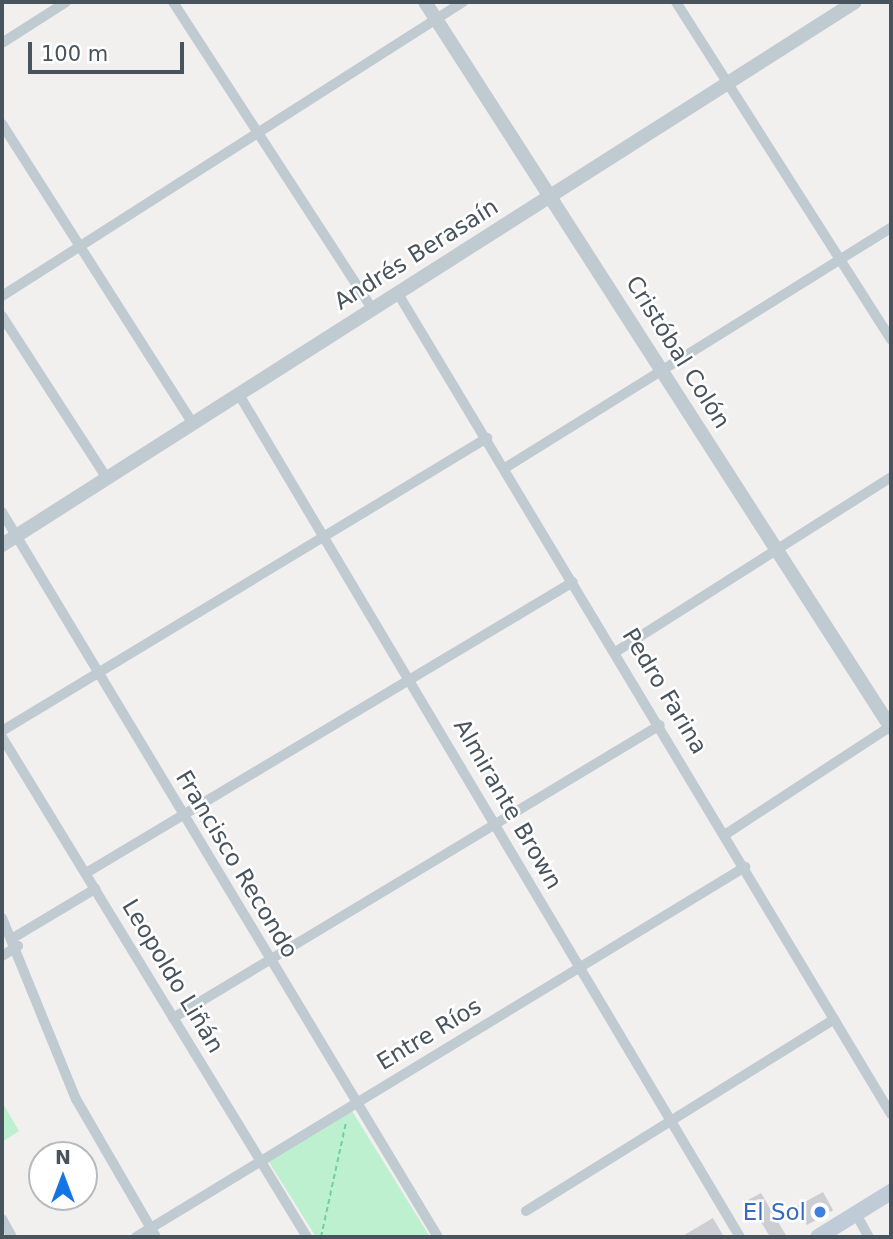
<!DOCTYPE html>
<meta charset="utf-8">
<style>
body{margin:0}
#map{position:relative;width:893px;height:1239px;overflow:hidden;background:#f2efef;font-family:"DejaVu Sans",sans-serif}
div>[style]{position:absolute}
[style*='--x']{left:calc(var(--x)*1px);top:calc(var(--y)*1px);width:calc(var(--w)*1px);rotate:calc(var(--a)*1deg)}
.green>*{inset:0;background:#bcf0cf}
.building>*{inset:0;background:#ccced4;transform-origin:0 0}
.path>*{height:2px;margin-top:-1px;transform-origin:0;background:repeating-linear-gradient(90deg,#73cfa0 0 5px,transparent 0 8.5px)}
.minor>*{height:10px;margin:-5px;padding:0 5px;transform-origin:5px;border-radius:5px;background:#bfcad1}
.tertiary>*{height:14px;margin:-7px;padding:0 7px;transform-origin:7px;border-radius:7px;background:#bfcad1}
.secondary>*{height:16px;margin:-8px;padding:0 8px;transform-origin:8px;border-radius:8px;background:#bfcbd6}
.dots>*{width:19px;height:19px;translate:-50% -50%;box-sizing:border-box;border:4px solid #fff;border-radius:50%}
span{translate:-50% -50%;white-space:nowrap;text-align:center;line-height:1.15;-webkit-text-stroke:5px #fff;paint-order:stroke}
.street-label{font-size:23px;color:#47535d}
.shop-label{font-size:23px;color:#366cbe}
.right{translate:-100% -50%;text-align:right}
.frame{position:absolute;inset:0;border:4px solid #47535d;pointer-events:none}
.north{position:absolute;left:28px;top:1141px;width:70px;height:70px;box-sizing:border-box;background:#fff;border:2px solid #b5babe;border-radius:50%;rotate:0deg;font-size:19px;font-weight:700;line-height:28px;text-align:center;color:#47535d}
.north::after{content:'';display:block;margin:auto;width:24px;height:32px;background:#1475e6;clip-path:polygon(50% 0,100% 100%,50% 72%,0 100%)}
.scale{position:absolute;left:28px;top:42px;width:156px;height:32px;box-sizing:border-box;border:4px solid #47535d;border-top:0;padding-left:9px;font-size:21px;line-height:24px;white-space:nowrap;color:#47535d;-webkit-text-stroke:5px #fff;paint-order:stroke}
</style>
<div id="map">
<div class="green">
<i style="clip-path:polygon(2px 1102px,19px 1131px,2px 1142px)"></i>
<i style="clip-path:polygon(352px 1111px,430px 1237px,316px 1237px,269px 1162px)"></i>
</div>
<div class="building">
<i style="left:823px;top:1192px;width:21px;height:30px;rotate:61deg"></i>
<i style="clip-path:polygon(761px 1193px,787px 1237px,770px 1237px,748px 1200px)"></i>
<i style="clip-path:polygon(713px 1218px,724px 1237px,681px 1237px)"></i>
</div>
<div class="path">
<i style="--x:321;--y:1237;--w:118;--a:-77.7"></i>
</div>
<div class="minor">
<i style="--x:173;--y:2;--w:366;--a:57"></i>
<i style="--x:676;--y:2;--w:400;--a:57.5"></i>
<i style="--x:2;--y:43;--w:76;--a:-32.6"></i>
<i style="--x:2;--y:124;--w:353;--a:57.5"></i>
<i style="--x:397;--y:292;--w:959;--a:59"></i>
<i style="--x:2;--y:296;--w:547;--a:-32.53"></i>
<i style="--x:2;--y:316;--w:192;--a:57.1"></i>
<i style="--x:238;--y:393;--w:982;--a:59.26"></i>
<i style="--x:505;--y:468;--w:455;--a:-31.9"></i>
<i style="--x:2;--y:512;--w:846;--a:58.98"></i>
<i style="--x:617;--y:651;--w:325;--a:-32.4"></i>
<i style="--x:2;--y:731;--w:567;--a:-31.14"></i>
<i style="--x:2;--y:737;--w:586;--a:58.62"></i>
<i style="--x:726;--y:834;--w:197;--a:-33.2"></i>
<i style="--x:86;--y:873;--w:567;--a:-30.86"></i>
<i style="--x:2;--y:918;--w:196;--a:67.8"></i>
<i style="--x:76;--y:1099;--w:160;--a:59.9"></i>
<i style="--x:13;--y:938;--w:96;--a:-30.9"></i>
<i style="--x:2;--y:956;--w:19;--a:-32"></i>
<i style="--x:173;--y:1018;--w:568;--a:-31.03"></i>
<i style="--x:526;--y:1211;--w:363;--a:-31.9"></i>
<i style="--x:856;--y:1214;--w:26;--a:61"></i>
<i style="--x:2;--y:1219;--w:21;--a:61"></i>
<i style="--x:136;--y:1237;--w:713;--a:-31.28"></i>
</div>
<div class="tertiary">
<i style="--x:425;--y:2;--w:863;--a:57.3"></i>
<i style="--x:2;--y:545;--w:1011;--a:-32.48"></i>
</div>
<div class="secondary">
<i style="--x:818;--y:1237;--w:86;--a:-31.7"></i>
</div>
<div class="dots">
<i style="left:820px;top:1212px;background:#3f7fe0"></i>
</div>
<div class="street-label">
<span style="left:416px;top:254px;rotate:-32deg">Andrés Berasaín</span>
<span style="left:678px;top:352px;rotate:58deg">Cristóbal Colón</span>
<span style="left:665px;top:691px;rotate:59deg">Pedro Farina</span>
<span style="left:508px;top:804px;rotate:60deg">Almirante Brown</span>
<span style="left:237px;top:864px;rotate:59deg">Francisco Recondo</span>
<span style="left:173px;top:976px;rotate:59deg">Leopoldo Liñán</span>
<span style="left:429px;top:1034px;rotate:-31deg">Entre Ríos</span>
</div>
<div class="shop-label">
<span class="right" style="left:806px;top:1212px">El Sol</span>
</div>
<div class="frame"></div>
<div class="north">N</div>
<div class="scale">100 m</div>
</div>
